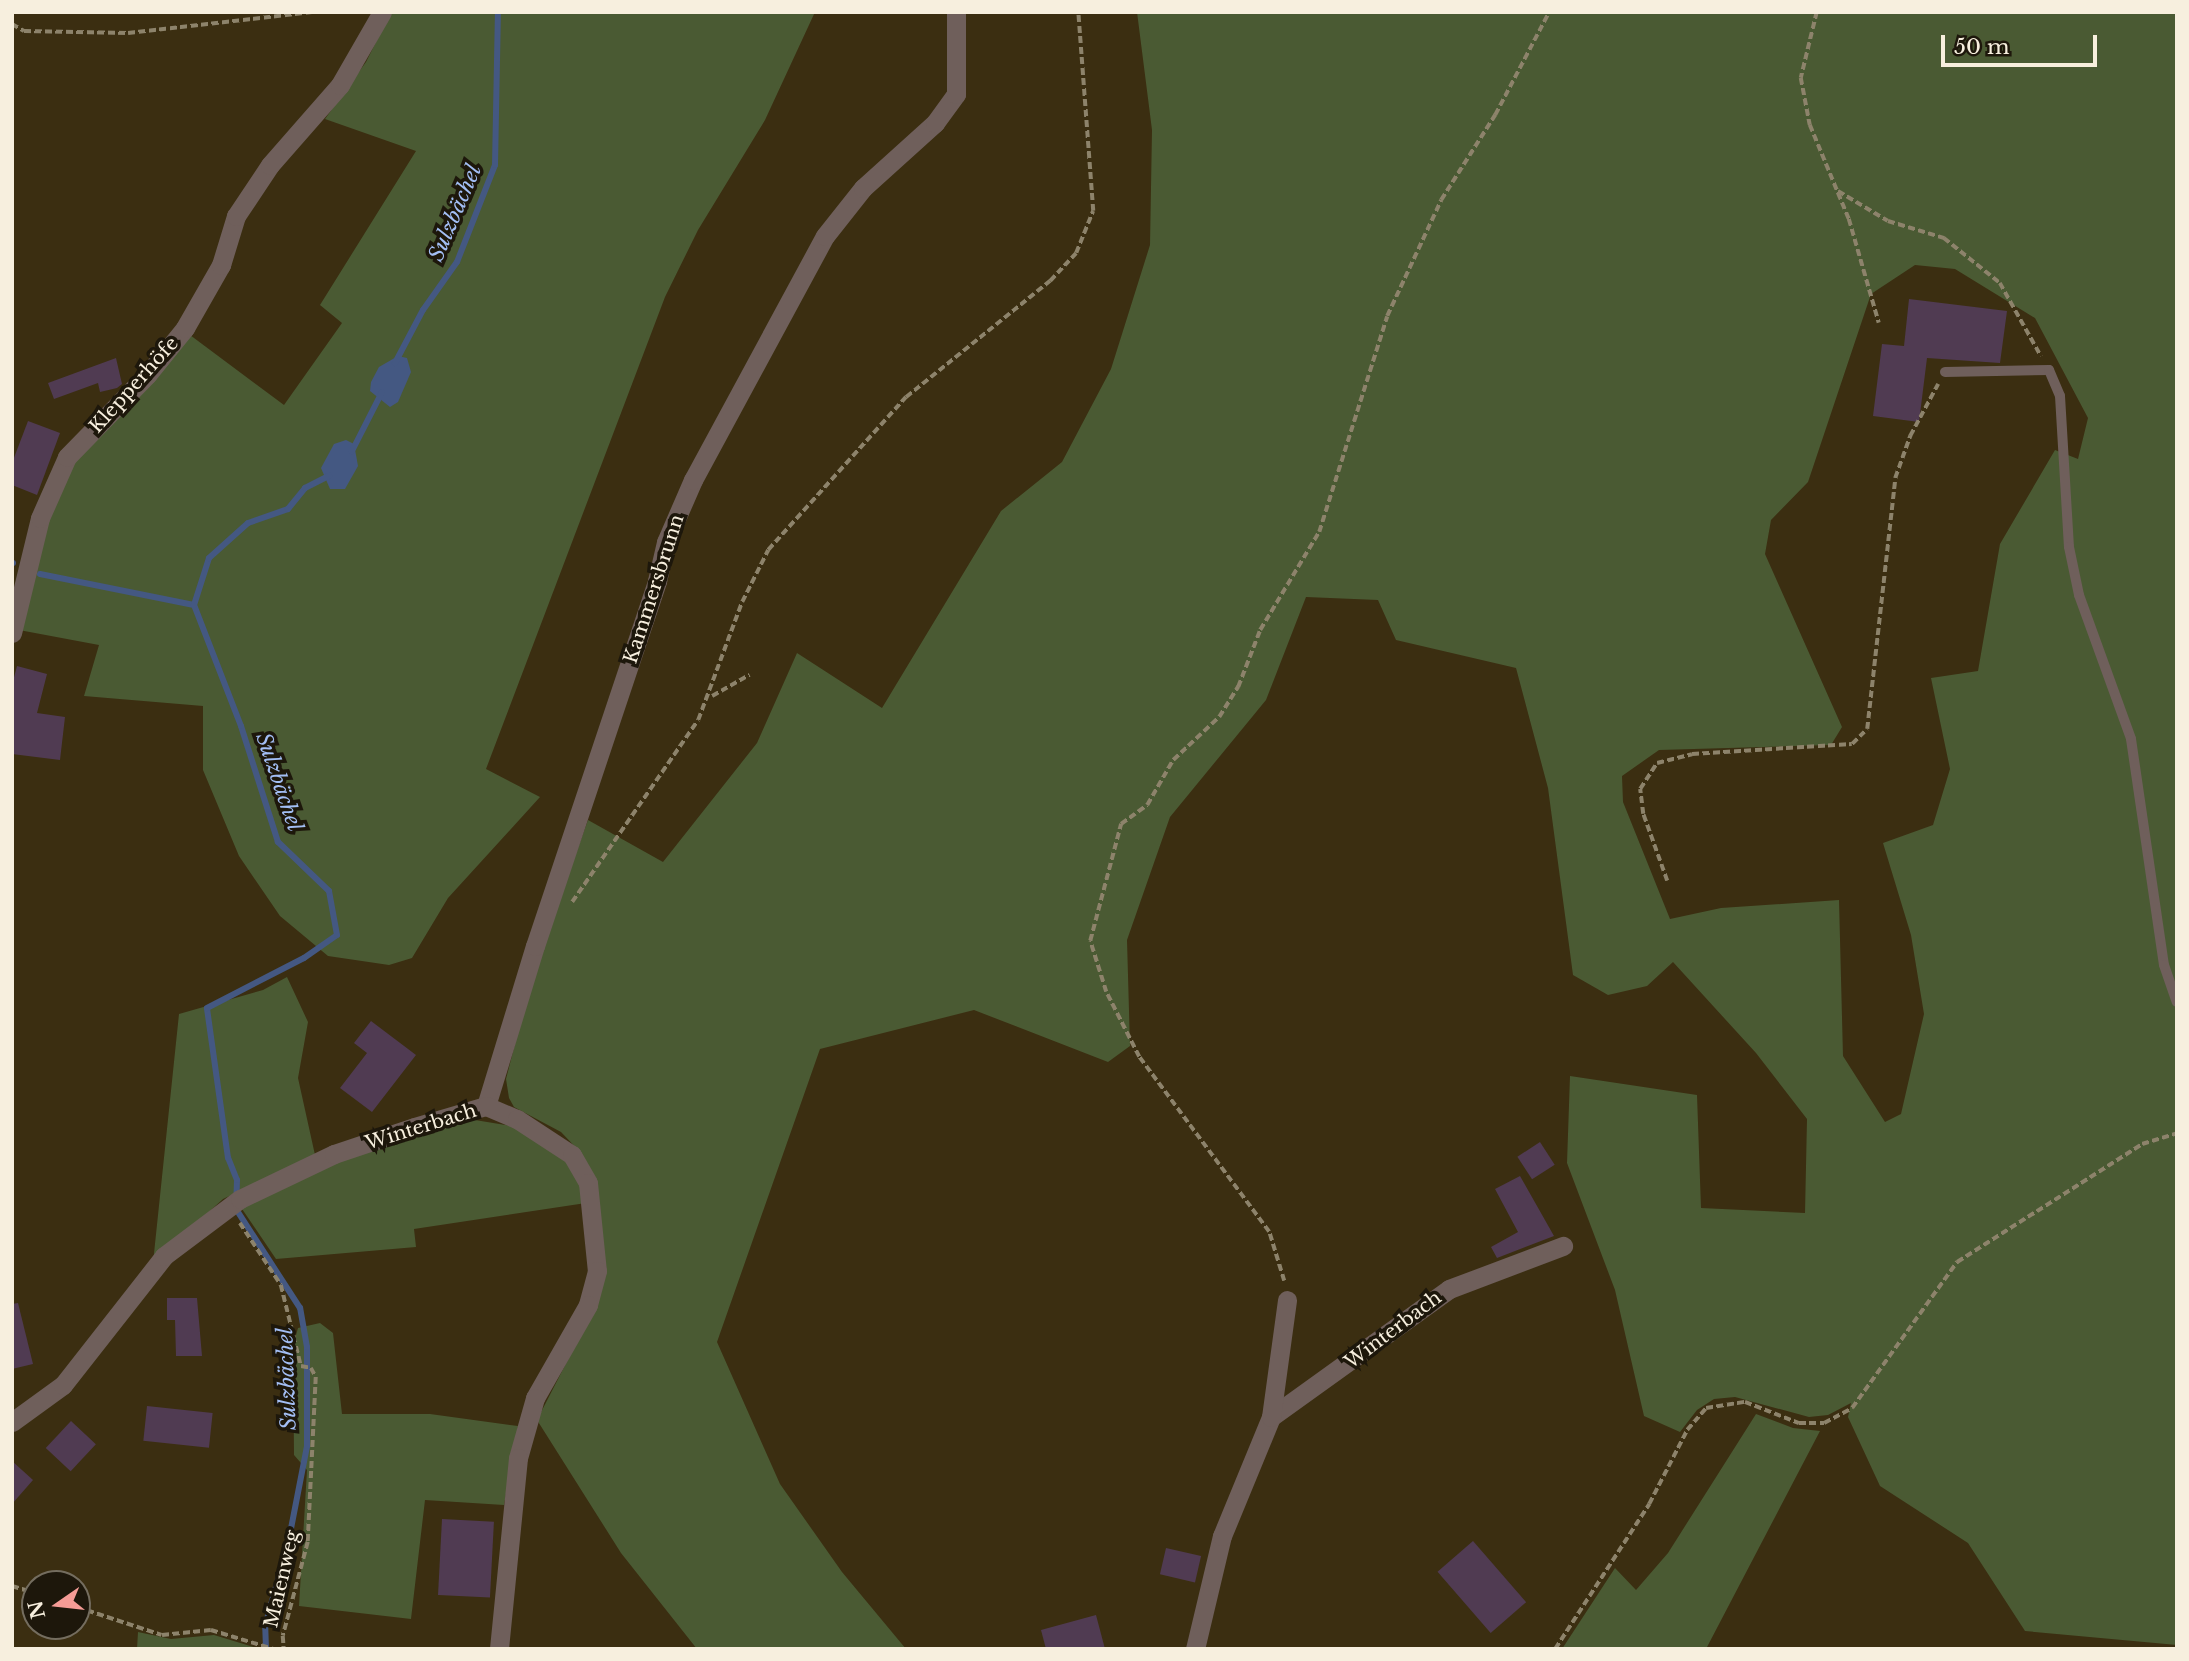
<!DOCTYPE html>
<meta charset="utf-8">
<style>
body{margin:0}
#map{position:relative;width:2189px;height:1661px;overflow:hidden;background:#3b2e11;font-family:"Libre Baskerville",serif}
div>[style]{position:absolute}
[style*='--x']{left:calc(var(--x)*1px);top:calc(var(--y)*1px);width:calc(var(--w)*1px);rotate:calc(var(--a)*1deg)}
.green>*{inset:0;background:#4a5a33}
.water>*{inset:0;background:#445882}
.stream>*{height:6px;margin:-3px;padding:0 3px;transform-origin:3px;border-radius:3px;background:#445882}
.building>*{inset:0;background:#503b52;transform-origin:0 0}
.path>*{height:3.5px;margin-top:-1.75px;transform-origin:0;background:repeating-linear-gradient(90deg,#8d836b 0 7px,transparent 0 10.5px)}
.lane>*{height:10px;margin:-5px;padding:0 5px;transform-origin:5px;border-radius:5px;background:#6f5f5b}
.street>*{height:19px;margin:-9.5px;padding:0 9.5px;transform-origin:9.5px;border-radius:9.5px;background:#6f5f5b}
span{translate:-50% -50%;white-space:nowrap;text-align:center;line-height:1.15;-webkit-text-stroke:7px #1d170b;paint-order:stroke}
.street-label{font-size:19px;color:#f7efde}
.water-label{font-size:21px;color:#a3bef4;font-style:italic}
.frame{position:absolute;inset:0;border:14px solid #f7efde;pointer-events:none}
.north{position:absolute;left:21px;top:1570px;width:70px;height:70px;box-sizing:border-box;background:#1d170b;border:2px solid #746d5f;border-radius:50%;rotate:256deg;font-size:19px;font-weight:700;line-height:28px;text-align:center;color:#f7efde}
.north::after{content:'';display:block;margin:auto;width:24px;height:32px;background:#f59c96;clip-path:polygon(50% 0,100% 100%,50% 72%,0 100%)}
.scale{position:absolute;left:1941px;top:35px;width:156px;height:32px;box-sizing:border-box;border:4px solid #f7efde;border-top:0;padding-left:9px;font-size:21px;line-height:24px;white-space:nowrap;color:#f7efde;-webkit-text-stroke:5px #1d170b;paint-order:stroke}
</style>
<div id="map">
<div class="green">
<i style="clip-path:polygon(391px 12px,815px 12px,765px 120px,698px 230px,665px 297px,486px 769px,540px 797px,448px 898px,412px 958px,389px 965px,328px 956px,280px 916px,239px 856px,203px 770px,203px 706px,84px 696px,99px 645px,19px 630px,41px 535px,74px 456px,190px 335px,284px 405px,342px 323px,320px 305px,416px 151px,325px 119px,366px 62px)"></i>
<i style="clip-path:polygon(evenodd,1137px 12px,2177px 12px,2177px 1645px,2025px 1631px,1968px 1543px,1880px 1486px,1848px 1417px,1851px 1403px,1828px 1415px,1809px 1417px,1735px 1397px,1714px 1399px,1697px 1410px,1680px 1432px,1644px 1416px,1615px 1290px,1567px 1163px,1570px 1076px,1697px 1095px,1701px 1208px,1805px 1213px,1807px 1119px,1756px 1053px,1673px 962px,1647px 986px,1608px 995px,1573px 975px,1548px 788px,1516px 668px,1396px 640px,1378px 600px,1306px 597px,1266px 700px,1170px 817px,1127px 940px,1130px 1046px,1108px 1062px,974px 1010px,820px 1049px,717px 1342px,780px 1484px,842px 1572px,906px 1649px,697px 1649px,621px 1553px,537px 1420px,595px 1307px,582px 1154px,561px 1132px,514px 1107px,509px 1098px,506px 1079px,534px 970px,588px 820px,663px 862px,757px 743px,797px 653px,882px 708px,1001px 511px,1062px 462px,1111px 369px,1150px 245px,1152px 130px,1137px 12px,1915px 265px,1955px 269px,2035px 318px,2088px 418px,2078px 459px,2055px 450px,2000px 544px,1978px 671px,1931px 678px,1950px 769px,1933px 825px,1883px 843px,1911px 935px,1924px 1014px,1901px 1114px,1885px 1122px,1843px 1056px,1839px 900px,1721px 908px,1670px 919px,1623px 802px,1622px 776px,1659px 750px,1831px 745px,1842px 727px,1765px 554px,1771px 520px,1808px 482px,1871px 294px,1915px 265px)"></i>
<i style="clip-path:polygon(287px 977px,308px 1022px,298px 1078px,315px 1155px,223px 1199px,153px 1263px,179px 1014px,263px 990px)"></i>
<i style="clip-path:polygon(475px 1120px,511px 1126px,565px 1158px,581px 1181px,586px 1203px,414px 1229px,416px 1247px,276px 1259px,240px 1206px,337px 1159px,408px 1136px)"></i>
<i style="clip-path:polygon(320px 1323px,333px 1333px,342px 1414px,430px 1414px,518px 1426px,504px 1505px,425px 1500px,411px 1619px,299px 1606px,307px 1470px,294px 1455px,293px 1346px,298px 1328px)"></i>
<i style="clip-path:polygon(1756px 1414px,1793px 1428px,1820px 1431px,1706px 1649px,1562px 1649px,1615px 1568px,1636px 1590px,1668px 1553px)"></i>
<i style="clip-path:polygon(138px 1632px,171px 1639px,214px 1635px,260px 1649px,137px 1649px)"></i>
</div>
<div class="water">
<i style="clip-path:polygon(398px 356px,407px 358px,411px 372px,398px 402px,390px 407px,370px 391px,371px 382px,379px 367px)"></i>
<i style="clip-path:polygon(346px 440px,354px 444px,358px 466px,345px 489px,330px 489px,321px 468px,334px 444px)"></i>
</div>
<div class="stream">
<i style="--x:395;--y:363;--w:60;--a:-62.2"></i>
<i style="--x:423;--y:310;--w:59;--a:-54.7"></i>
<i style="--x:457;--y:262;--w:104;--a:-68.6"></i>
<i style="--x:495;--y:165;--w:153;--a:-88.9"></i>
<i style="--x:352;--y:451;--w:66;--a:-63"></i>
<i style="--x:12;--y:563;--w:1;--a:0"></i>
<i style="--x:40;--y:574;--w:157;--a:11.4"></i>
<i style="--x:266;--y:1649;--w:23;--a:-92"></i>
<i style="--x:265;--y:1626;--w:85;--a:-74.3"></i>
<i style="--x:288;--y:1544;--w:100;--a:-79"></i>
<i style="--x:307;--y:1446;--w:99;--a:-90"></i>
<i style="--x:307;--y:1347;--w:40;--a:-100"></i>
<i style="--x:300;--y:1308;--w:118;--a:-122.9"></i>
<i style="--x:236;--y:1209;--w:29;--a:-88"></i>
<i style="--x:237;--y:1180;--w:24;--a:-112"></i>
<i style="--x:228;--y:1158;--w:151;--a:-98"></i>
<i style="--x:207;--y:1008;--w:109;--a:-27.3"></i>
<i style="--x:304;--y:958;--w:40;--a:-34.9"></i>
<i style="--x:337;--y:935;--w:45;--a:-100.3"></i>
<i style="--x:329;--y:891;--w:71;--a:-136.1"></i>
<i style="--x:278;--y:842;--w:122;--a:-107.7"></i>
<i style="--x:241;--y:726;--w:130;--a:-111.2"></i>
<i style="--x:194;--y:605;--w:49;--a:-72.3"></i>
<i style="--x:209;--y:558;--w:52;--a:-41.9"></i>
<i style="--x:248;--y:523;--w:42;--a:-19.3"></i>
<i style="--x:288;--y:509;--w:27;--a:-51"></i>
<i style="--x:305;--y:488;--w:27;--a:-27"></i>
</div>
<div class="building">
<i style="clip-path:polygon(1909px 299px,2007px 311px,2000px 363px,1927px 358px,1919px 422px,1873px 416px,1882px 344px,1904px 346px)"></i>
<i style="clip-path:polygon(116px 358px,122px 384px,117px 388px,100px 392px,98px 383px,54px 399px,48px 383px)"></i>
<i style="clip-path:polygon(28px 421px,60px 433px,37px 495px,12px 485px,12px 463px)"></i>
<i style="clip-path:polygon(17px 666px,47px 674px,37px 713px,65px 717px,60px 760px,12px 754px,12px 685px)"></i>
<i style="clip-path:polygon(371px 1021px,416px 1055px,372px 1112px,340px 1088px,367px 1053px,354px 1043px)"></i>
<i style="left:1540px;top:1142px;width:27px;height:27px;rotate:57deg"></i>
<i style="clip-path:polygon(1520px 1176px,1554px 1236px,1497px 1258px,1491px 1247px,1518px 1232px,1495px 1189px)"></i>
<i style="clip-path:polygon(167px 1298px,197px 1298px,202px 1356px,176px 1356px,175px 1320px,167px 1320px)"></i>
<i style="clip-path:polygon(18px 1303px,33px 1364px,12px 1369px,12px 1304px)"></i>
<i style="left:147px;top:1406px;width:66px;height:35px;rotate:6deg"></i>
<i style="left:71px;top:1421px;width:34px;height:37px;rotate:43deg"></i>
<i style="clip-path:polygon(12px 1461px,33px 1480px,12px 1504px)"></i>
<i style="left:442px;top:1519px;width:52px;height:76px;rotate:3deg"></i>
<i style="left:1473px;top:1541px;width:81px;height:47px;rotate:49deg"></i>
<i style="left:1166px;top:1548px;width:36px;height:27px;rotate:13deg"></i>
<i style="clip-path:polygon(1096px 1615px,1105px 1649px,1046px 1649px,1041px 1630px)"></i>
</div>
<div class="path">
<i style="--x:1817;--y:12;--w:68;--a:103.6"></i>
<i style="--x:1801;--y:78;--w:48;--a:79.2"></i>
<i style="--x:1810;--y:125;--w:102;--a:67.5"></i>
<i style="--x:1849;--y:219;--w:108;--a:73.9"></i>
<i style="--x:12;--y:24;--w:14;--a:30"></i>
<i style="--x:24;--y:31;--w:104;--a:1.1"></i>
<i style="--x:128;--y:33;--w:185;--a:-6.5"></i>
<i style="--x:1838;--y:191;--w:58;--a:31"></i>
<i style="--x:1888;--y:221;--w:59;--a:16.9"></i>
<i style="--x:1944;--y:238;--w:72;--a:38.8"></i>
<i style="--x:2000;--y:283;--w:84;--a:60.7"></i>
<i style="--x:712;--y:696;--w:43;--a:-29.6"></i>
<i style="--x:1667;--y:881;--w:71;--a:-109.7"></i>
<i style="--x:1643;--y:814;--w:25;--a:-97"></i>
<i style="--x:1640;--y:789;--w:31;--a:-57"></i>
<i style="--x:1657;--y:763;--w:36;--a:-14"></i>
<i style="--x:1692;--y:754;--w:160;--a:-3.6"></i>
<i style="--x:1852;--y:744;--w:21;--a:-45"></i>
<i style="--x:1867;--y:729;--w:253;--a:-83.6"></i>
<i style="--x:1895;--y:478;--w:45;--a:-70.3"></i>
<i style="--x:1910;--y:436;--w:59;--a:-61.7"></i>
<i style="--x:572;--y:902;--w:221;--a:-55.3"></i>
<i style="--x:698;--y:720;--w:126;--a:-69.6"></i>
<i style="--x:742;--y:602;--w:58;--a:-63.4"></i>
<i style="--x:768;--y:550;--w:206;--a:-48"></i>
<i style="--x:906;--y:397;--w:185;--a:-38.9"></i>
<i style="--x:1050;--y:281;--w:38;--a:-47"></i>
<i style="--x:1076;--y:253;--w:45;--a:-68"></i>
<i style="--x:1093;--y:211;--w:200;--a:-94.3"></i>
<i style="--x:240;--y:1223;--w:74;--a:56.5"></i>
<i style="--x:281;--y:1285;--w:83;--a:76.1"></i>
<i style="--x:301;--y:1366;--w:10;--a:11"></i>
<i style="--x:311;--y:1368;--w:10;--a:61"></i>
<i style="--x:316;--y:1377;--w:165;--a:92.8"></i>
<i style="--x:308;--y:1542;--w:97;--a:104.9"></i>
<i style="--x:283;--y:1636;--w:13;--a:86"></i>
<i style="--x:1284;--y:1281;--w:51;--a:-107"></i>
<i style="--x:1269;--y:1232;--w:218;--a:-126.6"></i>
<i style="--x:1139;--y:1057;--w:73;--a:-116.9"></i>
<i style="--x:1106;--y:992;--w:53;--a:-107.4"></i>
<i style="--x:1090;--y:941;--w:121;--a:-75.2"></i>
<i style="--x:1121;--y:824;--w:32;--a:-36"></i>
<i style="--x:1147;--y:805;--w:52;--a:-60"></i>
<i style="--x:1173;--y:760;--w:63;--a:-43.1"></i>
<i style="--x:1219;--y:717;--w:36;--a:-58"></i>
<i style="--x:1238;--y:687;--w:61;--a:-68.9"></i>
<i style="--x:1260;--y:630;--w:114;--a:-59"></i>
<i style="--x:1319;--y:532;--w:226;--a:-72.5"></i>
<i style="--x:1387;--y:316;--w:128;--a:-65"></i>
<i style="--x:1441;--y:200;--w:101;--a:-57.6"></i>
<i style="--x:1495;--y:115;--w:116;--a:-62.3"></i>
<i style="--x:12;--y:1586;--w:24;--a:17"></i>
<i style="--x:77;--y:1607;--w:89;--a:18.2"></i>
<i style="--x:162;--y:1635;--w:49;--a:-5.8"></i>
<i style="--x:211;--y:1630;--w:65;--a:17"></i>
<i style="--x:1555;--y:1649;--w:173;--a:-57"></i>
<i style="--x:1649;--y:1504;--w:83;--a:-62.8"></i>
<i style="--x:1687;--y:1430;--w:29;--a:-49"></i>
<i style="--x:1706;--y:1408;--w:39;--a:-9"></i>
<i style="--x:1745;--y:1402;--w:58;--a:21.3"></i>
<i style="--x:1799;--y:1423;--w:25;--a:0"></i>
<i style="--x:1824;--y:1423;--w:32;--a:-28"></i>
<i style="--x:1852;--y:1408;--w:180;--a:-54.3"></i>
<i style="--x:1957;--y:1262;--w:219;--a:-32.5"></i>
<i style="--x:2142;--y:1144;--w:37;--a:-17"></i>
</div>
<div class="lane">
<i style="--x:1945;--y:372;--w:104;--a:-1.1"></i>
<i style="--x:2049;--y:370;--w:28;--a:67"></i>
<i style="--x:2060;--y:396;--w:151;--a:86.6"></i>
<i style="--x:2069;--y:547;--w:49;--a:78.2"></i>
<i style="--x:2079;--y:595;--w:153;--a:70.1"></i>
<i style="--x:2131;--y:739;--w:228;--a:81.7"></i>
<i style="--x:2164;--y:965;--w:39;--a:71"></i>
</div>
<div class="street">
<i style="--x:12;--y:633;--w:118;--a:-76.3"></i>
<i style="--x:40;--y:518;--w:67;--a:-66.1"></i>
<i style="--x:67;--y:457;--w:115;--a:-45.7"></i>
<i style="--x:147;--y:375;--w:60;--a:-51"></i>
<i style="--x:185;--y:328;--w:73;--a:-60.3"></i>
<i style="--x:221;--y:265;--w:51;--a:-73"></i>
<i style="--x:236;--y:216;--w:61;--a:-56.3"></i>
<i style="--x:270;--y:165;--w:106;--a:-48.8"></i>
<i style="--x:340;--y:85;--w:84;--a:-60.1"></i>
<i style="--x:486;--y:1106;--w:167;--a:-73"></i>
<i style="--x:535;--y:946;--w:385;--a:-71.5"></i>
<i style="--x:657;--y:581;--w:40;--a:-77"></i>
<i style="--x:666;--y:542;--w:68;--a:-66.5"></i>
<i style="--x:693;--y:480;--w:277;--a:-61.6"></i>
<i style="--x:825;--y:236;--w:61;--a:-51.6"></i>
<i style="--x:863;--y:188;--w:97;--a:-42.1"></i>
<i style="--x:935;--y:123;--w:36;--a:-54"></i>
<i style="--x:956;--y:94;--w:82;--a:-90"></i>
<i style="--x:1271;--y:1417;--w:219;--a:-35.7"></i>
<i style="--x:1449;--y:1289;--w:122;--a:-20.7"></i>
<i style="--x:12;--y:1422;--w:63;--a:-36"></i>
<i style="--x:63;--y:1385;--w:164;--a:-51.9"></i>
<i style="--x:164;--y:1256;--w:95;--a:-36.9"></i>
<i style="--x:240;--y:1199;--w:104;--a:-25.6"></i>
<i style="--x:334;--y:1154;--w:84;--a:-18.6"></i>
<i style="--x:414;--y:1127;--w:75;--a:-16.3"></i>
<i style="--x:486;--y:1106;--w:34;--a:23"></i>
<i style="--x:517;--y:1119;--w:66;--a:33.2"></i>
<i style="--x:572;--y:1155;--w:32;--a:60"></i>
<i style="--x:588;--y:1183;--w:88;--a:84.2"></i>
<i style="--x:597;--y:1271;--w:35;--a:105"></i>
<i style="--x:588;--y:1305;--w:107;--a:119.7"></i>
<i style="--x:535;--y:1398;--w:62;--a:105.8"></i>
<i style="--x:518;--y:1458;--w:192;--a:95.7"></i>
<i style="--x:1195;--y:1649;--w:116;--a:-76.6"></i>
<i style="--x:1222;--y:1536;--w:129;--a:-67.6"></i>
<i style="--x:1271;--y:1417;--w:118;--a:-82.2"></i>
</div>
<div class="street-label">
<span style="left:134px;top:385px;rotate:-48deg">Klepperhöfe</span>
<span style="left:654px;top:589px;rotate:-72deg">Kammersbrunn</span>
<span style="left:421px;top:1127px;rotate:-17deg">Winterbach</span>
<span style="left:1393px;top:1330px;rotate:-37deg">Winterbach</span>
<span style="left:282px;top:1579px;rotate:-77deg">Maienweg</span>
</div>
<div class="water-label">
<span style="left:455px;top:213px;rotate:-67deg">Sulzbächel</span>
<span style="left:279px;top:782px;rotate:71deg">Sulzbächel</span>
<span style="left:287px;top:1379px;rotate:-92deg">Sulzbächel</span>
</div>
<div class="frame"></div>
<div class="north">N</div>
<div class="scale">50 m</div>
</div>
